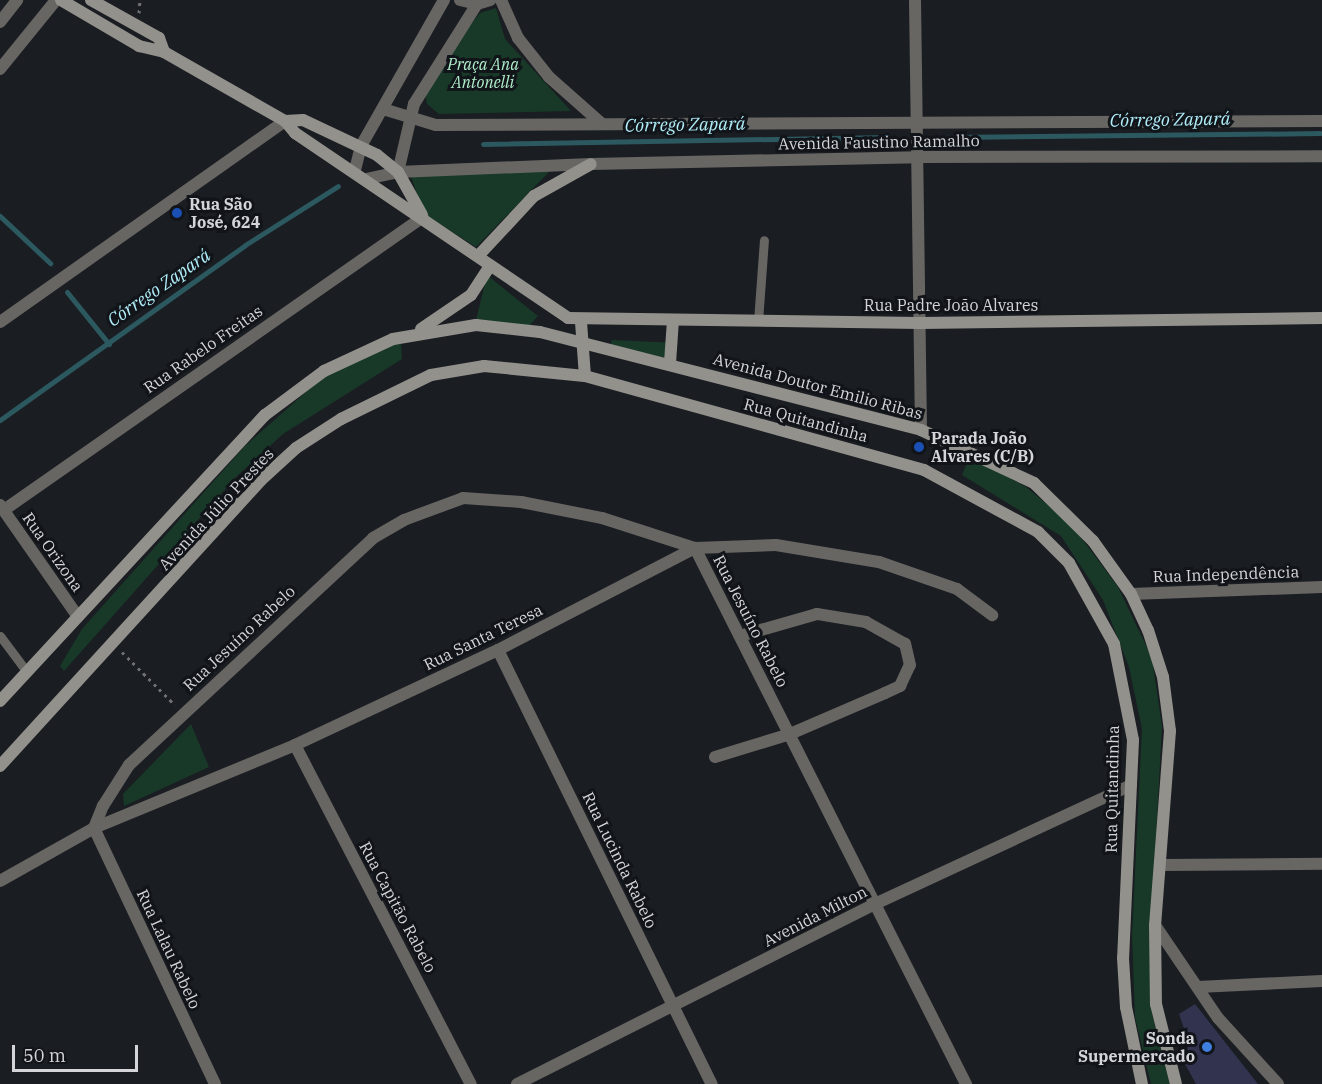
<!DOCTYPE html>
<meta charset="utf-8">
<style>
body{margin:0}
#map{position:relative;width:1322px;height:1084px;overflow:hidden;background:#1a1d22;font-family:"IBM Plex Serif",serif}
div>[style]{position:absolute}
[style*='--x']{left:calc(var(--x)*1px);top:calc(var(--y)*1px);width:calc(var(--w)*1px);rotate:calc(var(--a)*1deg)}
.green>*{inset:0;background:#183928}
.stream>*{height:5px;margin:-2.5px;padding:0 2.5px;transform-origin:2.5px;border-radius:2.5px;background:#2c5860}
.building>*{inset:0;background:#31334f}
.path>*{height:3px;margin-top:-1.5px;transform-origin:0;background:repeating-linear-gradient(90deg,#6e7075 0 3px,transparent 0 7.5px)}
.lane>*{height:9px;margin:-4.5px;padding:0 4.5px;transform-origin:4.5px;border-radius:4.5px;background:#686663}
.street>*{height:12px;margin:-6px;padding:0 6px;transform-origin:6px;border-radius:6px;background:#686663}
.secondary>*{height:12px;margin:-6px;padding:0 6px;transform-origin:6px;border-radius:6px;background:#93918c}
.dots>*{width:16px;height:16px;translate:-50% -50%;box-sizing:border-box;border:3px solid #111419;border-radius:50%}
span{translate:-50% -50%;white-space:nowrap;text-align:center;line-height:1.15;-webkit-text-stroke:6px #111419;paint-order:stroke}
.park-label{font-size:16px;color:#afedca;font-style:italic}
.street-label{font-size:16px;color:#d3d5d9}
.poi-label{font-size:16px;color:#d3d5d9;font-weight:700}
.left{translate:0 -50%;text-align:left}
.right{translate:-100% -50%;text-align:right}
.water-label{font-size:18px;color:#b0edf9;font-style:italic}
.scale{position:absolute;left:12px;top:1045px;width:126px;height:27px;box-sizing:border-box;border:3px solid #d3d5d9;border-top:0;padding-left:8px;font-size:18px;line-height:21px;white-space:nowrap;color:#d3d5d9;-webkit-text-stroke:4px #111419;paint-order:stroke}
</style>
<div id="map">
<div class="green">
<i style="clip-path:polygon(496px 8px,505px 39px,571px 111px,439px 114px,427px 104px,425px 92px,463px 34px,480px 13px)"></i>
<i style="clip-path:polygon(550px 171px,476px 247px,423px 213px,410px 173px)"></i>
<i style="clip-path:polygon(487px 275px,538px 316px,529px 326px,476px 320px)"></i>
<i style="clip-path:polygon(612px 340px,678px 343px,674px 352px,677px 363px,610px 346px)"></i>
<i style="clip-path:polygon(401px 341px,402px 359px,283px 434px,236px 477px,64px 671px,60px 666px,82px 629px,245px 446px,323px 377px)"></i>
<i style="clip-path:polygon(970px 456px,1026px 487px,1071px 524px,1118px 587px,1152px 658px,1162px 727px,1150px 941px,1152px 1014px,1170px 1084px,1151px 1084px,1135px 1017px,1132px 935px,1142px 729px,1129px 667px,1103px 600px,1061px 536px,962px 475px)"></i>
<i style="clip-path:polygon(191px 724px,209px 767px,124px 806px,123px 794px)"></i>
</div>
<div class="stream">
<i style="--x:949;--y:137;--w:371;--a:-0.6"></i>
<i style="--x:483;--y:144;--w:405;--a:-1"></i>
<i style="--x:0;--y:216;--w:69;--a:43.2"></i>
<i style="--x:67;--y:292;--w:67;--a:51.1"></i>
<i style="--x:0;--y:420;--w:301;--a:-35.5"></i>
<i style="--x:245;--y:245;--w:110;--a:-32.4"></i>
</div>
<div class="building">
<i style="clip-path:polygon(1195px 1004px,1258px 1084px,1196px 1084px,1180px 1055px,1189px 1052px,1182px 1041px,1187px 1037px,1179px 1014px)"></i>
</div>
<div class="path">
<i style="--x:139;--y:13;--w:13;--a:-86"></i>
<i style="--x:122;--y:652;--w:75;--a:45"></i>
</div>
<div class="lane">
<i style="--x:758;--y:321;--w:81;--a:-85.8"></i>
<i style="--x:0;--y:636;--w:45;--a:53.1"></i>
</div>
<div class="street">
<i style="--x:460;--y:0;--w:17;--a:13"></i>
<i style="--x:477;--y:4;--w:14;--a:-17"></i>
<i style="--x:501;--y:0;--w:42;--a:65.9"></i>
<i style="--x:518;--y:38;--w:50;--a:51.5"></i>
<i style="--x:549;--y:77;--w:69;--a:41.5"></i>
<i style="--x:915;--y:0;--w:430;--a:89.2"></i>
<i style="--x:0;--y:22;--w:28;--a:-52"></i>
<i style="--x:0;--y:69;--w:89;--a:-50.9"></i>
<i style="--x:383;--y:109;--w:55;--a:16.8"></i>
<i style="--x:436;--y:125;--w:886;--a:-0.26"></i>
<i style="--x:355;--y:170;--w:25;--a:-76"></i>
<i style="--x:361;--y:146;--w:168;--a:-60.4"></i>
<i style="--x:398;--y:172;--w:70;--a:-76.8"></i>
<i style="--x:414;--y:104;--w:118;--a:-57.8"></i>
<i style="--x:366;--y:179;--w:33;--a:-12"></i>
<i style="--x:398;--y:172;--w:193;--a:-2.4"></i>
<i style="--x:591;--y:164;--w:327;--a:-1.2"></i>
<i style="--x:918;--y:157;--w:404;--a:-0.1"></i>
<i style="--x:0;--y:322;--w:349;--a:-35.2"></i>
<i style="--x:0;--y:505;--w:136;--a:55.1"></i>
<i style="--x:4;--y:510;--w:511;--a:-34.96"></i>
<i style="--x:1131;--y:594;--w:191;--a:-2.1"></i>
<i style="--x:498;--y:650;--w:484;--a:63.8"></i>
<i style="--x:295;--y:745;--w:382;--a:62.6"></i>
<i style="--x:715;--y:757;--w:78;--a:-17"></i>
<i style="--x:790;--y:734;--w:103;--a:-23.3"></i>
<i style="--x:885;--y:693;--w:17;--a:-25"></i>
<i style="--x:900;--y:686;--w:23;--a:-65"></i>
<i style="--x:910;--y:665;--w:22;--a:-103"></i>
<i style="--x:905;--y:644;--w:45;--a:-150.6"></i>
<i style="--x:866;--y:622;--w:50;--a:-170.7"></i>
<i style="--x:817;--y:614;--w:80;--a:164.1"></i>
<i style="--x:1160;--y:865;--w:162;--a:-0.4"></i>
<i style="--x:0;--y:881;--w:108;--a:-29.4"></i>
<i style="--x:94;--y:828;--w:217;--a:-22.4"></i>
<i style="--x:295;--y:745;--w:224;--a:-25.1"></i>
<i style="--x:498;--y:650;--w:222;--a:-27.4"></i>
<i style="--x:695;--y:548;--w:81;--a:-2.1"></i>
<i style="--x:776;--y:545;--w:104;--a:9.4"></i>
<i style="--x:879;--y:562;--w:83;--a:19.1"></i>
<i style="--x:957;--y:589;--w:44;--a:36.6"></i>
<i style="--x:1155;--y:925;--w:112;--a:55.9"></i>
<i style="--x:1218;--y:1018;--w:89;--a:47.7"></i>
<i style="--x:1198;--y:987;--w:124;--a:-2.8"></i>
<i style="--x:215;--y:1084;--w:283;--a:-115.3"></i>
<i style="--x:94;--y:828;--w:24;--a:-68"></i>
<i style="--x:103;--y:806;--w:49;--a:-57.6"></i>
<i style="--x:129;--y:765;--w:333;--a:-42.9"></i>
<i style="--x:373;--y:538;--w:36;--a:-30"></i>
<i style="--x:404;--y:520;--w:63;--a:-20.4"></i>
<i style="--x:463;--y:498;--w:58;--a:3.9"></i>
<i style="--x:521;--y:502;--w:83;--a:11.2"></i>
<i style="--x:602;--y:518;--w:98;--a:17.9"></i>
<i style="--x:695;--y:548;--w:601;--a:63.18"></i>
<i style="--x:517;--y:1084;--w:403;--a:-26.7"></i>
<i style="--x:877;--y:903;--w:280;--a:-24.9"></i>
</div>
<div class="secondary">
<i style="--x:61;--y:0;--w:91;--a:30.5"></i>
<i style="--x:139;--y:46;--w:26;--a:13"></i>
<i style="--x:164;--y:52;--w:139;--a:29.7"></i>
<i style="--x:285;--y:121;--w:16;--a:50"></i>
<i style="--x:295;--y:133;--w:330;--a:34.1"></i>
<i style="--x:568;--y:318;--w:352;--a:0.8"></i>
<i style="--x:920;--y:323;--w:402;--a:-0.7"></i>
<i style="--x:91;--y:0;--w:78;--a:29.2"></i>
<i style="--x:159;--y:38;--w:15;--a:70"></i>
<i style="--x:285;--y:121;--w:18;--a:-3"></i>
<i style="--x:303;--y:120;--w:82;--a:25.3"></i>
<i style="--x:377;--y:155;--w:27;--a:39"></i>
<i style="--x:398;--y:172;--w:49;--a:60.8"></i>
<i style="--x:478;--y:256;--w:82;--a:-47"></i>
<i style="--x:534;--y:196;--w:65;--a:-29.3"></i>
<i style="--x:581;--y:322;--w:54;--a:85.8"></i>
<i style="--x:421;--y:329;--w:60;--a:-34.2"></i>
<i style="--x:471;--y:295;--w:35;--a:-57"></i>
<i style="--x:670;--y:363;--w:43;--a:-86"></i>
<i style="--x:0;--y:701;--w:390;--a:-47.2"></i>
<i style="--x:265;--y:415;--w:74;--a:-36.7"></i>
<i style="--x:324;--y:371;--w:76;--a:-24.9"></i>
<i style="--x:393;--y:339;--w:84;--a:-9.6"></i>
<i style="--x:476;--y:325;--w:64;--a:6.2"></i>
<i style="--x:540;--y:332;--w:393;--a:14.4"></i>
<i style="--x:921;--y:430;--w:125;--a:25.1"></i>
<i style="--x:1034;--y:483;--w:83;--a:44.5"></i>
<i style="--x:1093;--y:541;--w:65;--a:54.4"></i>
<i style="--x:1131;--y:594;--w:40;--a:65"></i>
<i style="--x:1148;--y:630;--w:49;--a:72.3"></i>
<i style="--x:1163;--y:677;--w:54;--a:82.6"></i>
<i style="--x:1170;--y:731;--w:195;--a:94.4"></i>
<i style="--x:1155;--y:925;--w:79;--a:89.3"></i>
<i style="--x:1156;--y:1004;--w:82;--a:76"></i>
<i style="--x:0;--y:766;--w:387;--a:-47.6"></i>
<i style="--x:261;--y:480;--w:47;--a:-42.4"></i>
<i style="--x:296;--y:448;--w:54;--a:-32.8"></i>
<i style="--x:341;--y:419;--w:100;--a:-26.1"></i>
<i style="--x:431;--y:375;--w:54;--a:-9.6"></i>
<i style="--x:484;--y:366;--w:101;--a:5.7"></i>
<i style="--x:585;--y:376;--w:352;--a:15.5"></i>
<i style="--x:924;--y:470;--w:130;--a:28.5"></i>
<i style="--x:1038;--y:532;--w:44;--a:45"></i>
<i style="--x:1069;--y:563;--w:93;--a:60.9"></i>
<i style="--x:1114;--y:644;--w:98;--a:78.8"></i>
<i style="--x:1133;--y:740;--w:218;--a:92.6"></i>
<i style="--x:1123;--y:958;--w:49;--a:86.5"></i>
<i style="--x:1126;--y:1007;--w:79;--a:78.3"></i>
</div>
<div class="dots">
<i style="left:177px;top:213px;background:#1a4fb4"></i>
<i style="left:919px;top:447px;background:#1a4fb4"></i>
<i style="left:1207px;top:1047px;background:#3f7fe0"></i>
</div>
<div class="park-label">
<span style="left:483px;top:73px">Praça Ana<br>Antonelli</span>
</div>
<div class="street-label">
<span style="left:879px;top:142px;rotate:-1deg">Avenida Faustino Ramalho</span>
<span style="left:951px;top:305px">Rua Padre João Alvares</span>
<span style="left:203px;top:349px;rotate:-35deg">Rua Rabelo Freitas</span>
<span style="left:818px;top:386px;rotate:15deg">Avenida Doutor Emilio Ribas</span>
<span style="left:806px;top:420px;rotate:15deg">Rua Quitandinha</span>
<span style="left:216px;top:509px;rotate:-47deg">Avenida Júlio Prestes</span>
<span style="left:53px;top:552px;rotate:55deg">Rua Orizona</span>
<span style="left:1226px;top:574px;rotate:-2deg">Rua Independência</span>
<span style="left:751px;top:621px;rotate:63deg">Rua Jesuíno Rabelo</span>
<span style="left:483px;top:637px;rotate:-26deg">Rua Santa Teresa</span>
<span style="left:239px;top:638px;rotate:-43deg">Rua Jesuíno Rabelo</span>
<span style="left:1112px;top:789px;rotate:-89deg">Rua Quitandinha</span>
<span style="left:620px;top:860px;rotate:64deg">Rua Lucinda Rabelo</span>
<span style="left:398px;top:907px;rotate:62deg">Rua Capitão Rabelo</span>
<span style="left:815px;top:916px;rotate:-27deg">Avenida Milton</span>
<span style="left:169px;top:949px;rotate:65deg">Rua Lalau Rabelo</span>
</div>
<div class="poi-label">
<span class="left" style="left:189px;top:213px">Rua São<br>José, 624</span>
<span class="left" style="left:931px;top:447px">Parada João<br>Alvares (C/B)</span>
<span class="right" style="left:1195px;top:1047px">Sonda<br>Supermercado</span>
</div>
<div class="water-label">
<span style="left:1170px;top:120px;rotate:-1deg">Córrego Zapará</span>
<span style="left:685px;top:125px;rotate:-1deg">Córrego Zapará</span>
<span style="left:159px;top:288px;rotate:-35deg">Córrego Zapará</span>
</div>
<div class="scale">50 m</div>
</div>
